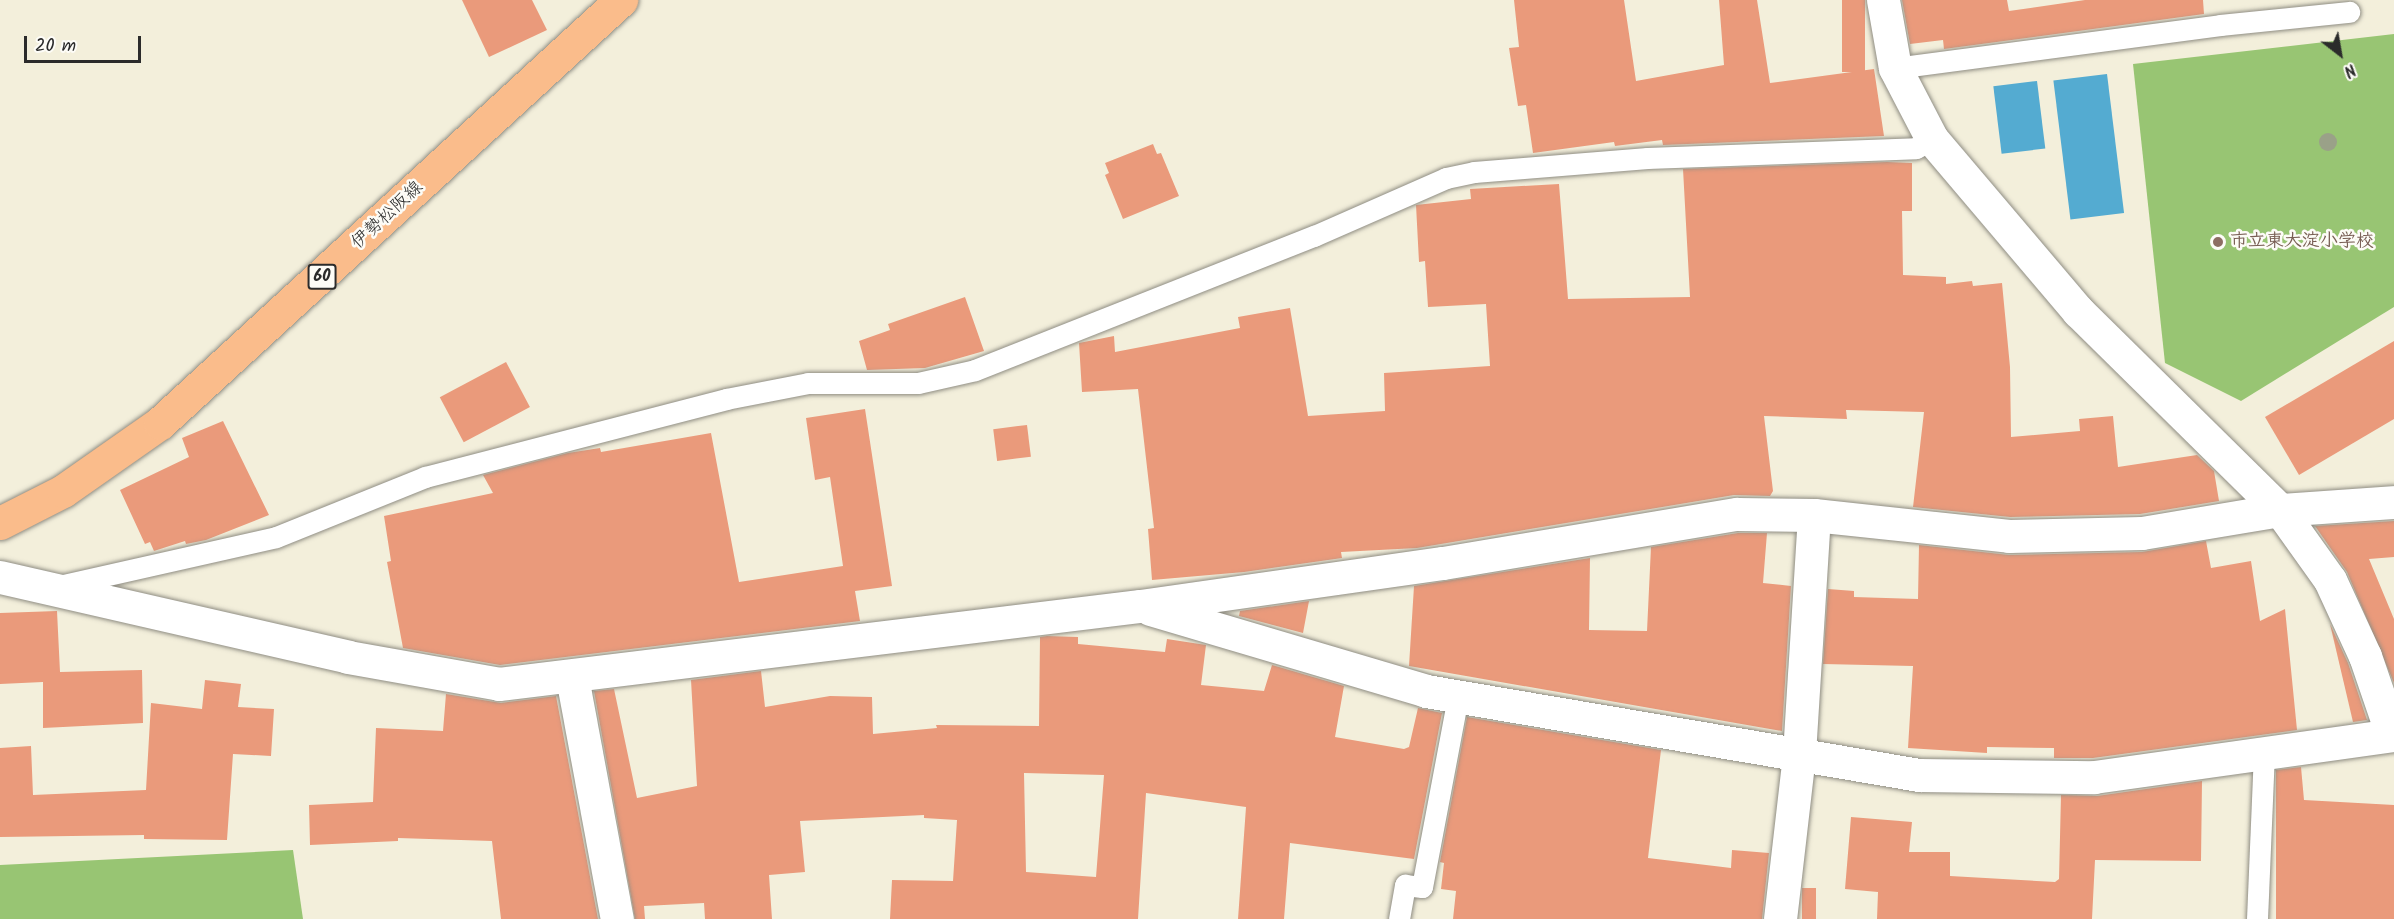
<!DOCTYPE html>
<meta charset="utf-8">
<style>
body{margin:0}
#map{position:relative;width:2394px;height:919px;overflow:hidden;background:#f3efdb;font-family:Kalam,"Klee One",sans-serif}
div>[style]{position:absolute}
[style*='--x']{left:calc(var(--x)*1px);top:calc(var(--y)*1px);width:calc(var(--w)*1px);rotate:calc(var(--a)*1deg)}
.green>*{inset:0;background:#98c573}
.water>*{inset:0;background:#54abd1;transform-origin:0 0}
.building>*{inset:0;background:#ea9a7b;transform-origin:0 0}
.roads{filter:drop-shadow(0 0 2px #8f8d83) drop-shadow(0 0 2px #8f8d83)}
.lane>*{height:21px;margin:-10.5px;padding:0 10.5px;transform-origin:10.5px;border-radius:10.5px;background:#fff}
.street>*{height:33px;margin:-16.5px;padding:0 16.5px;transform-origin:16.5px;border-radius:16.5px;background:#fff}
.primary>*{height:33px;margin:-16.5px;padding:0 16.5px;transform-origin:16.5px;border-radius:16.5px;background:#fabc8b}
.trees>*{width:18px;height:18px;margin:-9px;border-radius:50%;background:#9aa188}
.dots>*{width:16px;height:16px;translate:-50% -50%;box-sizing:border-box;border:3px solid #fdfcf7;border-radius:50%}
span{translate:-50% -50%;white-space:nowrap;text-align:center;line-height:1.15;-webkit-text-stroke:5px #fdfcf7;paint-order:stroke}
.shield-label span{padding:2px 4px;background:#fdfcf7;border:2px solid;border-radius:4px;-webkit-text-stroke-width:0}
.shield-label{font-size:16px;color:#2b2b2b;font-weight:700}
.street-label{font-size:18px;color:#2b2b2b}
.education-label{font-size:18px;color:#785e54;font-weight:700}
.left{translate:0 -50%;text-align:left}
.north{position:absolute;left:2310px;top:24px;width:60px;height:60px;-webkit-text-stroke:4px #fdfcf7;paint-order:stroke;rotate:149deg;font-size:16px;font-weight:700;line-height:24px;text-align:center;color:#2b2b2b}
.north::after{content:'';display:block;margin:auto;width:21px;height:27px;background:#2b2b2b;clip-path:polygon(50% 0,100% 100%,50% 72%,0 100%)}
.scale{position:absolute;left:24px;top:36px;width:117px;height:27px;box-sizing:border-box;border:3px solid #2b2b2b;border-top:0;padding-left:8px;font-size:18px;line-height:21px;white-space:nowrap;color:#2b2b2b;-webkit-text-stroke:4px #fdfcf7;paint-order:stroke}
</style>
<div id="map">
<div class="green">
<i style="clip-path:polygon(2394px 34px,2394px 307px,2241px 401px,2165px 363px,2133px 64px)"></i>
<i style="clip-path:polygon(293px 850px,303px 919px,0 919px,0 865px)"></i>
</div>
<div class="water">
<i style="left:2107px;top:74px;width:140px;height:54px;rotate:83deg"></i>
<i style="left:2037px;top:81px;width:68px;height:44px;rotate:83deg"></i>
</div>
<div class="building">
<i style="clip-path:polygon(462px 0,532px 0,547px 30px,489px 57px)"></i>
<i style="clip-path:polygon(1514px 0,1624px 0,1636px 81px,1724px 65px,1719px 0,1757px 0,1770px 83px,1874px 69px,1884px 136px,1663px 145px,1662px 140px,1615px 146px,1614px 142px,1533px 153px,1526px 105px,1518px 106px,1509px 48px,1519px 47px)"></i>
<i style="left:1842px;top:0;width:23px;height:72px"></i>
<i style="clip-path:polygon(1902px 0,2007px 0,2009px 11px,2085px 0,2203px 0,2204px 14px,1944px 49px,1943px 40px,1910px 44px)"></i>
<i style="clip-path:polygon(1153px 144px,1157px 154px,1161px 153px,1179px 196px,1123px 219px,1105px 175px,1109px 173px,1105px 163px)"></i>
<i style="clip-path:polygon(1887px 162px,1912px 163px,1912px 211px,1902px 211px,1903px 275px,1946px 277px,1946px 284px,1972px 281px,1973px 286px,2002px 283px,2010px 367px,2011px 437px,2080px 431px,2079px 419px,2113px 416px,2118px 467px,2197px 455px,2214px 471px,2219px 501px,2140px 514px,2010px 517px,1913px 507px,1924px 412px,1846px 410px,1847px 419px,1764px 416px,1773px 491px,1770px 496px,1734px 495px,1417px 548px,1341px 552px,1342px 558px,1244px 572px,1152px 580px,1148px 529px,1154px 528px,1138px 389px,1082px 392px,1079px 343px,1114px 336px,1115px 352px,1240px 328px,1238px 317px,1290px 308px,1308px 416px,1385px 411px,1384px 373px,1490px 366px,1486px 304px,1428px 307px,1425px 261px,1419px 262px,1416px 205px,1471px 199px,1470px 189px,1559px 184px,1568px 299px,1690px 297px,1683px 169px)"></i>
<i style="clip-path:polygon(965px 297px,984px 351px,925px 368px,867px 370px,859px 341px,890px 330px,888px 324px)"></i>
<i style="clip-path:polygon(2394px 341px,2394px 419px,2299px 475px,2265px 417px)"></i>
<i style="left:506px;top:362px;width:51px;height:75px;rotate:62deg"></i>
<i style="clip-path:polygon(865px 409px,892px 586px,855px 591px,860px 621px,500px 665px,403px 648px,387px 562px,391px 561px,384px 516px,493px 493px,483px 475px,568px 453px,600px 448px,601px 452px,711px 433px,739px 582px,843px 566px,830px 477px,815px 480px,806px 418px)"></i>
<i style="clip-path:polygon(223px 421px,269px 515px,206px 540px,186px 544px,185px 541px,154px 551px,150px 542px,145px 544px,120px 490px,189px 457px,182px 438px)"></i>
<i style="left:1027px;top:425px;width:32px;height:34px;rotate:83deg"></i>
<i style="clip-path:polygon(2394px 521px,2394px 557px,2369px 559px,2394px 619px,2394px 683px,2347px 572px,2315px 526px)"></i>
<i style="clip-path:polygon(1738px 533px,1767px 533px,1763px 583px,1791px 586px,1782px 731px,1409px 666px,1414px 586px,1590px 558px,1589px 630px,1647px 631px,1651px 547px)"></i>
<i style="clip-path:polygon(2206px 541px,2211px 568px,2251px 561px,2260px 621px,2285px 609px,2297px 730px,2093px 758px,2054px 758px,2054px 748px,1987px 747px,1987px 753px,1908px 748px,1913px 666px,1823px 664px,1828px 589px,1854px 591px,1854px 597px,1918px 599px,1919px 545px,2009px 555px,2142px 552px)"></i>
<i style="clip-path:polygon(1309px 601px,1303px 633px,1239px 616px,1240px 611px)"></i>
<i style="clip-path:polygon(57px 611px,60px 672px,142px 670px,143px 723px,43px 728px,43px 682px,0 684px,0 613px)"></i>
<i style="clip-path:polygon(2330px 624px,2348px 663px,2367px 720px,2353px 722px)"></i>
<i style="clip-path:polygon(evenodd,1047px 636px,1078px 637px,1078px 644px,1165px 652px,1167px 639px,1206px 645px,1201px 685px,1264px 691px,1272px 665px,1344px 686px,1335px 737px,1404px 749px,1409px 747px,1418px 708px,1442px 713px,1414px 859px,1290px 843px,1284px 919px,1238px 919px,1246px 807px,1146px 793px,1138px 919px,890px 919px,892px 880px,953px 881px,957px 820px,924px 818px,924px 815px,800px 821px,805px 872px,769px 875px,772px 919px,705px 919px,704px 903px,644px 906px,645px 919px,635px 919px,594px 691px,614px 689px,637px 798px,697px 786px,691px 680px,761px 671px,765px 707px,830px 696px,872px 697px,873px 734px,937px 728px,936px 725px,1039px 726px,1040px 637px,1047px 636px,1024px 773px,1104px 775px,1096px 877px,1026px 872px,1024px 773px)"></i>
<i style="clip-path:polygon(205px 680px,241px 684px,238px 707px,274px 709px,271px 756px,233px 754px,227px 840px,144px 839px,144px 835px,0 837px,0 748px,31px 746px,33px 795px,146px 790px,151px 703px,202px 709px)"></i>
<i style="clip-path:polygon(446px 694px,501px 703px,556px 696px,598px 919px,501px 919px,492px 841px,398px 838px,398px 841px,310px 845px,309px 805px,373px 802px,376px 728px,443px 731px)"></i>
<i style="clip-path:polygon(1467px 717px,1661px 750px,1648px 858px,1731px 868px,1732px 850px,1769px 853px,1762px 919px,1453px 919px,1456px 891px,1441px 889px,1444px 863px,1440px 862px)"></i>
<i style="clip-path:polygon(2301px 767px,2304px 800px,2394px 805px,2394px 919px,2276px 919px,2276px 770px)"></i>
<i style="clip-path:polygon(2202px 781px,2201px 861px,2095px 860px,2092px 919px,1877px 919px,1878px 892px,1845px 889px,1851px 817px,1912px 822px,1909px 852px,1950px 852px,1950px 876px,2055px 882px,2059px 879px,2061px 795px,2097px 796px)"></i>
<i style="left:1802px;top:888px;width:14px;height:31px"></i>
</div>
<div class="roads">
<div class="lane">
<i style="--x:1895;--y:68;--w:328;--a:-7.5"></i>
<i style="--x:2220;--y:25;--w:130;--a:-5.8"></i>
<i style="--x:59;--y:586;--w:222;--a:-12.7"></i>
<i style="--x:276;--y:537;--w:161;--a:-21.9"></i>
<i style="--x:425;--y:477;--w:311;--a:-14.5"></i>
<i style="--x:726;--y:399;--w:84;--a:-11"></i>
<i style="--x:808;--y:383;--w:110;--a:0"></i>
<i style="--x:918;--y:383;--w:58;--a:-12.8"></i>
<i style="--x:975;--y:370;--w:365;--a:-21.6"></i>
<i style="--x:1314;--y:236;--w:144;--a:-23.7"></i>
<i style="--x:1446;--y:178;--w:29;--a:-12"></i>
<i style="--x:1474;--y:172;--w:174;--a:-4.6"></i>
<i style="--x:1647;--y:158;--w:269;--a:-2.1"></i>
<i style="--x:1916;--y:148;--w:18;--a:-29"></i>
<i style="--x:1399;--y:919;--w:35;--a:-80"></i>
<i style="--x:1405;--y:885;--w:17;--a:7"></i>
<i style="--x:1422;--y:887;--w:194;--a:-79.3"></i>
<i style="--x:2257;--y:919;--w:167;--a:-87.6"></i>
</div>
<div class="street">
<i style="--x:1883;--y:0;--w:69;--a:80"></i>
<i style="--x:1895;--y:68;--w:80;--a:62.5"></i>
<i style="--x:1932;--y:139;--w:226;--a:49.7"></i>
<i style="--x:2078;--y:311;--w:284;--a:44.6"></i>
<i style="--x:2280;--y:510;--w:86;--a:54.5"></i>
<i style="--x:2330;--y:580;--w:84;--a:65.3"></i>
<i style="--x:2365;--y:656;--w:83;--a:71.1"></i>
<i style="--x:0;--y:577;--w:357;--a:12.9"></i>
<i style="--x:348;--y:657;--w:153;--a:10.1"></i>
<i style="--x:499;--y:684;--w:646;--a:-6.94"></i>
<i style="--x:1140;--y:606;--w:306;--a:-8.1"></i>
<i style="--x:1443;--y:563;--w:298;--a:-9.5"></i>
<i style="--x:1737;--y:514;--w:77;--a:0.7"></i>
<i style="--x:1814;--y:515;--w:196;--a:6.1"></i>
<i style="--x:2009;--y:536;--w:133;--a:-1.3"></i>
<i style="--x:2142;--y:533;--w:140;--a:-9.5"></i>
<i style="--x:2280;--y:510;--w:114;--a:-4"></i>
<i style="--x:1150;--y:609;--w:288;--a:16.5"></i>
<i style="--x:1426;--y:691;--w:500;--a:9.67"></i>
<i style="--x:1919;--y:775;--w:175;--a:0.7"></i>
<i style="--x:2094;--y:777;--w:303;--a:-8"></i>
<i style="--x:572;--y:677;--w:246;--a:79.5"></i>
<i style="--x:1780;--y:919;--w:166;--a:-83.4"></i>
<i style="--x:1799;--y:754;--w:239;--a:-86.4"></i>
</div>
<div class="primary">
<i style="--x:0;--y:523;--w:71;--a:-26.9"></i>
<i style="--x:63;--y:491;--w:118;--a:-35"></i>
<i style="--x:160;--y:423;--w:626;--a:-42.54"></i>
</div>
</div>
<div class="trees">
<i style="left:2328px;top:142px"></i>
</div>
<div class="dots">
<i style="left:2218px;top:242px;background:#8d6e63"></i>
</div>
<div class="shield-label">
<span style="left:322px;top:277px">60</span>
</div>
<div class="street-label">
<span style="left:388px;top:216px;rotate:-43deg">伊勢松阪線</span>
</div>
<div class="education-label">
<span class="left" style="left:2230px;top:242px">市立東大淀小学校</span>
</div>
<div class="north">N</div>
<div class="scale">20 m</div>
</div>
